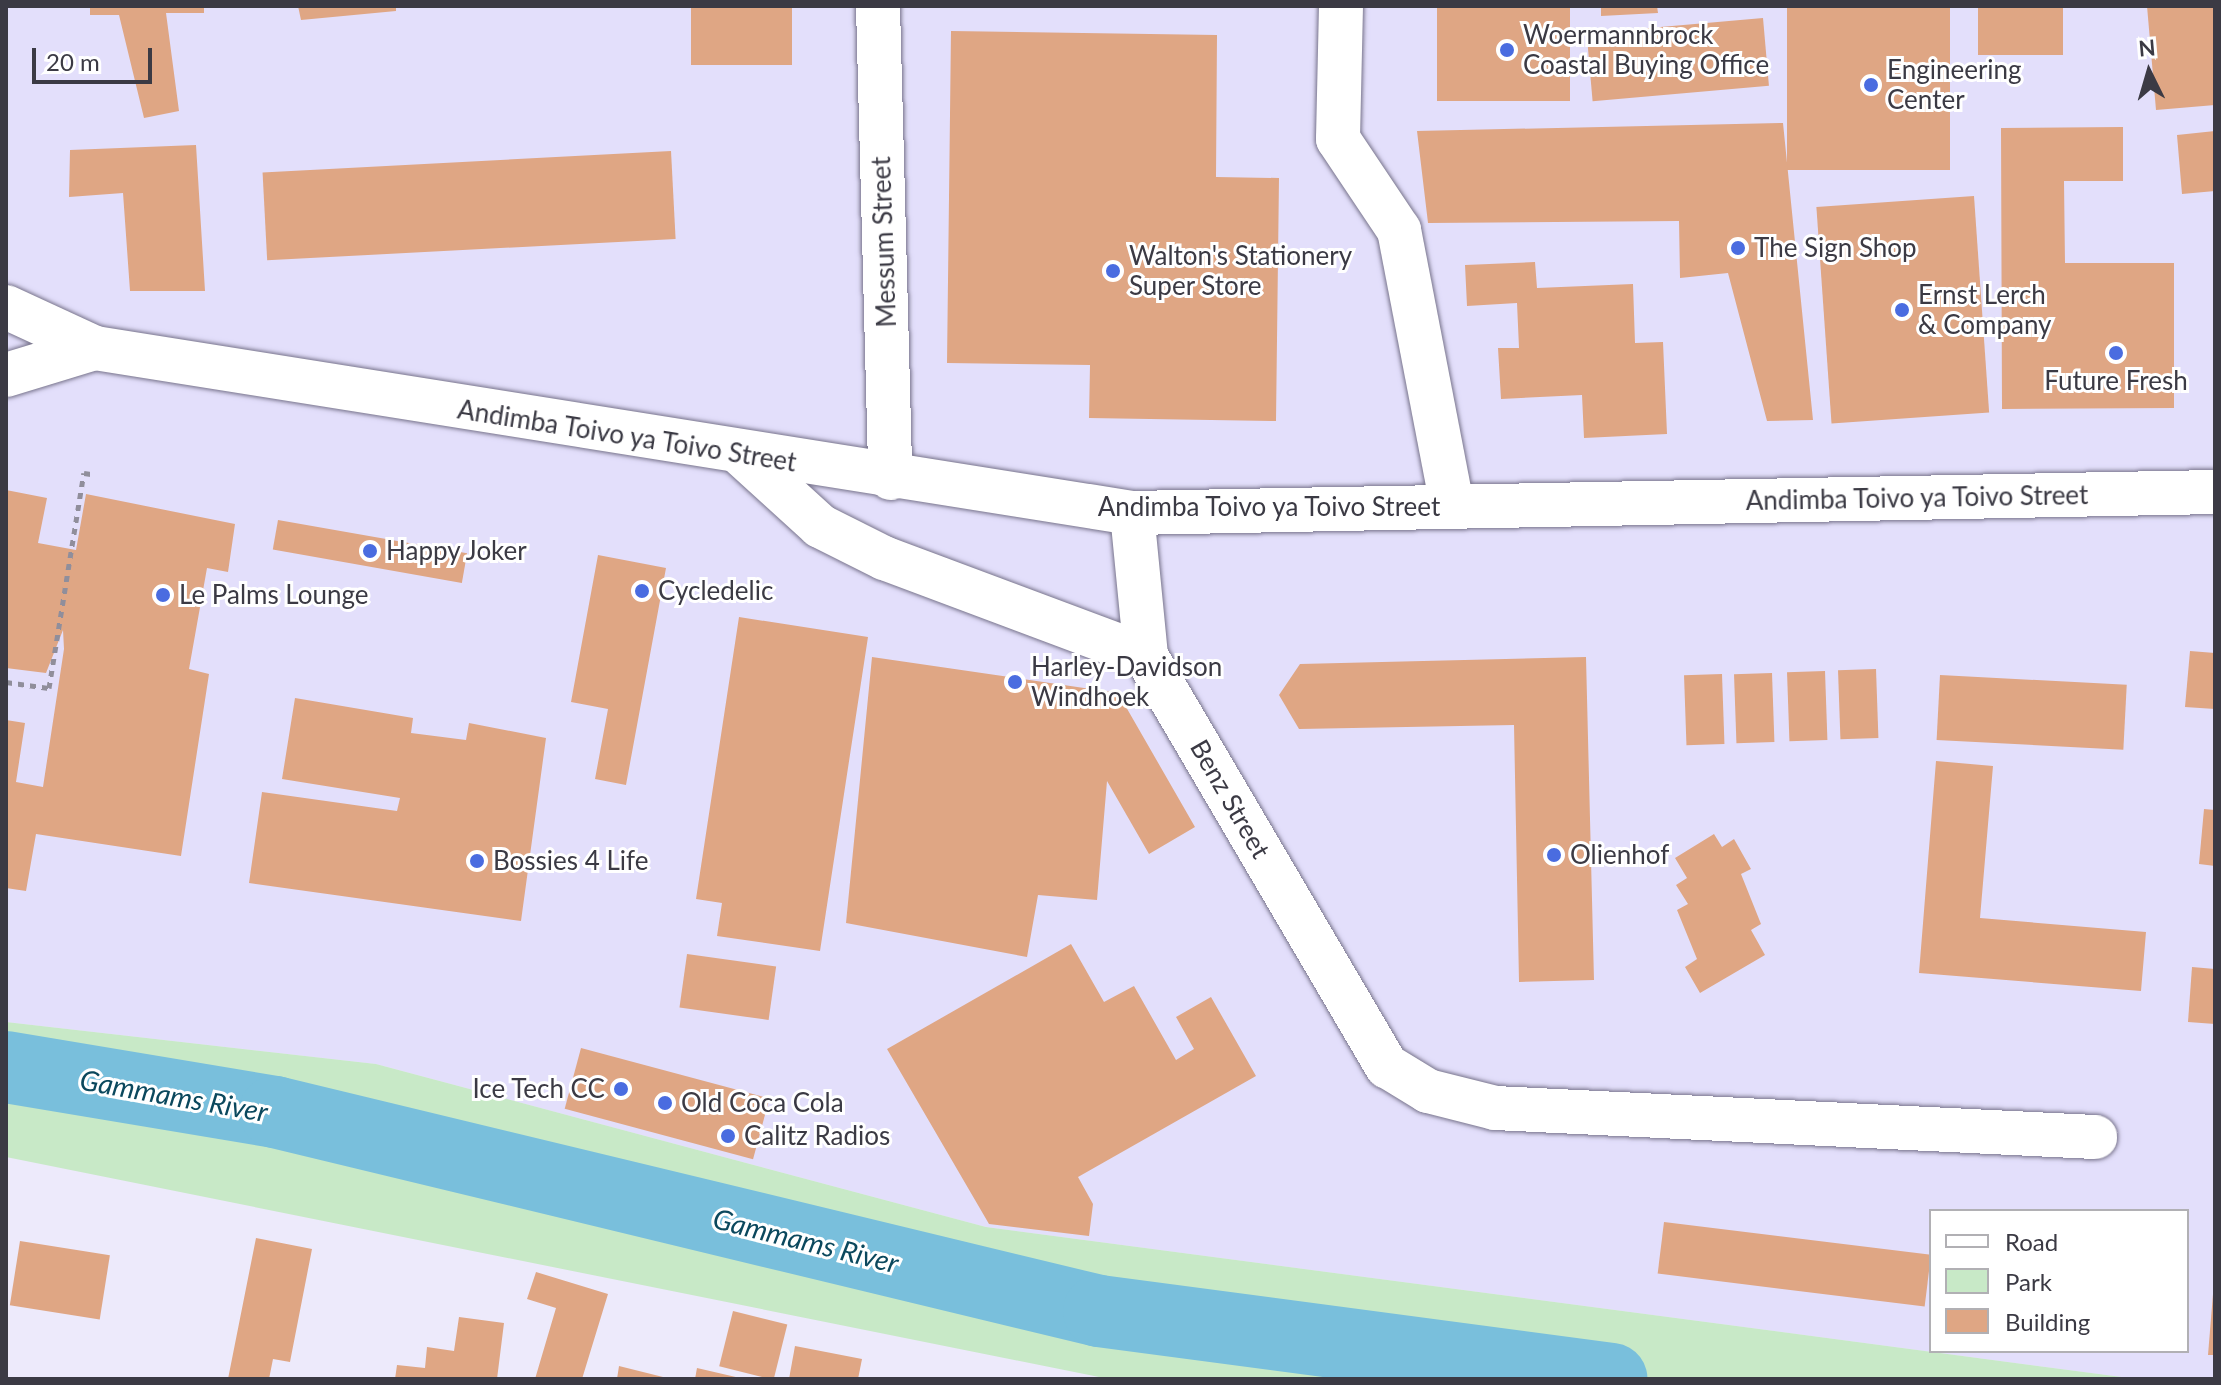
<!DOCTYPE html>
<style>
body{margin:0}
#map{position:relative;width:2221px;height:1385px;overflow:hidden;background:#edeafb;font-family:Lato,sans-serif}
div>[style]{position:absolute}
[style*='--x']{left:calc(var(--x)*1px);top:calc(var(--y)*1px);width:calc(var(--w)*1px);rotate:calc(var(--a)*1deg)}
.built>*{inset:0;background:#e3dffb}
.green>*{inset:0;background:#c8e9c7}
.river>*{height:72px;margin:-36px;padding:0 36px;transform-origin:36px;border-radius:36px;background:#79bfdc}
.building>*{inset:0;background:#dfa684;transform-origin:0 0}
.path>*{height:5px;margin-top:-2.5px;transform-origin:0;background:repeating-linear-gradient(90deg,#908e9b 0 6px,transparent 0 12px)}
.roads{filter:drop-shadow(0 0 2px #78748c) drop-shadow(0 0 2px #78748c)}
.minor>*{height:44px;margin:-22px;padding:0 22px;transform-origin:22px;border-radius:22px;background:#fff}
.dots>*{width:22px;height:22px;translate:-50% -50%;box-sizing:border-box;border:4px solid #fff;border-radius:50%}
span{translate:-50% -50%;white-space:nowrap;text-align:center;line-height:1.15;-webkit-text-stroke:6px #fff;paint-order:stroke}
.poi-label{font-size:26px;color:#3b3a44}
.left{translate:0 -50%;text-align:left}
.right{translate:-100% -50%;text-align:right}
.street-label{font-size:26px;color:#3b3a44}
.water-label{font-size:28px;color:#0b485d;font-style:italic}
.frame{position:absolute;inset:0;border:8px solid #3b3a44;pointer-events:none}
.legend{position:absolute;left:1929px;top:1209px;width:260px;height:144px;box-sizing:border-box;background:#fff;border:2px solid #b1b0b4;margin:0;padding:10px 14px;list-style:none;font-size:24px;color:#3b3a44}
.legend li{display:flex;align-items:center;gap:16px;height:40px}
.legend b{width:40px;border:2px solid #b1b0b4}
.north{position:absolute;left:2109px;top:32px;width:80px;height:80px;-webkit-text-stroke:6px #fff;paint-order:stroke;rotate:355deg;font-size:22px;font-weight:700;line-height:32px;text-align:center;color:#3b3a44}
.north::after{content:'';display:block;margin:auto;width:28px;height:36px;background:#3b3a44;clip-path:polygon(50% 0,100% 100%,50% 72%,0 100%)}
.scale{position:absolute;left:32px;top:48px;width:120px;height:36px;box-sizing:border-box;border:4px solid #3b3a44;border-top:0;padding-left:10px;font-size:24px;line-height:28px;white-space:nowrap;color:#3b3a44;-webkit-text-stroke:6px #fff;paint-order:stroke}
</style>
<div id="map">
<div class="built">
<i style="clip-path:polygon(evenodd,6px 6px,2215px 6px,2215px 1379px,2137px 1379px,986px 1227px,376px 1064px,6px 1022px,6px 6px,1931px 1211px,2187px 1211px,2187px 1351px,1931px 1351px,1931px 1211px)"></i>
</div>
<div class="green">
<i style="clip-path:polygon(6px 1022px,376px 1064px,986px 1227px,2137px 1379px,1109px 1379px,6px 1157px)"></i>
</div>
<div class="river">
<i style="--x:6;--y:1067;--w:273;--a:9.5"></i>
<i style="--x:275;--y:1112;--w:848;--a:13.58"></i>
<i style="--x:1099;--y:1311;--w:517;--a:7.55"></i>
</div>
<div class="building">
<i style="clip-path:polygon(90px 6px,204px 6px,204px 13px,166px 13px,179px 111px,144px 118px,119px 15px,90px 15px)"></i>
<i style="clip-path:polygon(298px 6px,396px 6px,396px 11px,301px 20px)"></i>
<i style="left:691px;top:6px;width:101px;height:59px"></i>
<i style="left:1437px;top:6px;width:133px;height:95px"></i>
<i style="clip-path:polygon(1601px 6px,1657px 6px,1658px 13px,1601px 16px)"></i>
<i style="left:1787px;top:6px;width:163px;height:164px"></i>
<i style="left:1978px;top:6px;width:85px;height:49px"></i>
<i style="clip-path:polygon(2147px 6px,2215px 6px,2215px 105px,2156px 110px)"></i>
<i style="left:1763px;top:18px;width:68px;height:177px;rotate:85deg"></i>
<i style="clip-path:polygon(951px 31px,1217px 35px,1216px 177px,1279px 178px,1276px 421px,1089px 418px,1090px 365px,947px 363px)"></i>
<i style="clip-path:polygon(1783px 123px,1813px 420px,1767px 421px,1728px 273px,1680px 278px,1679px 221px,1428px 223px,1417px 131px)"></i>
<i style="clip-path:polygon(2123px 127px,2123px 181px,2064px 181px,2065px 263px,2174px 263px,2174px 408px,2002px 409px,2001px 128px)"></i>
<i style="clip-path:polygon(2215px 131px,2215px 191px,2182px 194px,2177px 135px)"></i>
<i style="clip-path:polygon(196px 145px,205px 291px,130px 291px,123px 193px,69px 197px,70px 150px)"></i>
<i style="left:671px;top:151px;width:88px;height:409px;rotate:87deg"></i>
<i style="left:1974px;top:196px;width:217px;height:158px;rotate:86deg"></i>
<i style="clip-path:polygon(1535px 262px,1537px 288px,1633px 284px,1635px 343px,1663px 342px,1667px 434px,1584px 438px,1582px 395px,1501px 399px,1498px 348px,1519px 348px,1517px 303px,1467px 306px,1465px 265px)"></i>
<i style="clip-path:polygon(6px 490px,47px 498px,38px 543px,76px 550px,86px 494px,235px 524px,228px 572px,207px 568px,189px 669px,209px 674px,181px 856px,36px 834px,26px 891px,6px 888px,6px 720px,25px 723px,16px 782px,43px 787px,64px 649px,63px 630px,46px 673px,6px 668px)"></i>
<i style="left:278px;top:520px;width:192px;height:30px;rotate:10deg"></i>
<i style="clip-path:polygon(598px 555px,666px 568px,626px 785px,595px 779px,608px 709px,571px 702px)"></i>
<i style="clip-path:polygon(739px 617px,868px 637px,820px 951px,717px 936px,722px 903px,696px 899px)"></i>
<i style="clip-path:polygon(2190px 651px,2215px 653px,2215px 709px,2185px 707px)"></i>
<i style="clip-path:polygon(872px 657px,1118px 693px,1195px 827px,1149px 854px,1107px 781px,1097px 900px,1038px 895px,1027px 957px,846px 923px)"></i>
<i style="clip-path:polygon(1586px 657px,1594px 980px,1519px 982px,1514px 725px,1299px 729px,1279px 695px,1300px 664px)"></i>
<i style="left:1876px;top:669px;width:69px;height:38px;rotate:88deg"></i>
<i style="left:1825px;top:671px;width:69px;height:38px;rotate:88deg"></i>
<i style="left:1772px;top:673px;width:69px;height:38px;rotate:88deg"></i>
<i style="left:1722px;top:674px;width:70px;height:38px;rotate:88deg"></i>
<i style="left:1940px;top:675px;width:187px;height:65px;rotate:3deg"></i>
<i style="clip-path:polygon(295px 698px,413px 718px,411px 733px,466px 740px,469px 723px,546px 738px,521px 921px,249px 883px,262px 792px,397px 811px,400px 798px,282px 779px)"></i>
<i style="clip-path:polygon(1936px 761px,1993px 766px,1980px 918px,2146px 932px,2141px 991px,1919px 973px)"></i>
<i style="clip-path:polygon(2204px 809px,2215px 810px,2215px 866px,2199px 864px)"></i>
<i style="clip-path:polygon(1714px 834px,1722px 847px,1734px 839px,1751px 869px,1741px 874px,1761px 924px,1751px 930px,1765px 955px,1700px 993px,1685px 967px,1697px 959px,1677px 910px,1688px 904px,1676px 885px,1687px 878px,1675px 858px)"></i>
<i style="clip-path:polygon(1071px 944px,1104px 1002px,1134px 986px,1176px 1060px,1194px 1049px,1176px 1017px,1211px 997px,1256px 1076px,1078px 1177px,1093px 1204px,1089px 1236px,989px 1224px,887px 1049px)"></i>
<i style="left:687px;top:954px;width:90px;height:54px;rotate:8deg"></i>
<i style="clip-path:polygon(2192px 967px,2215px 969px,2215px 1024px,2188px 1022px)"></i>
<i style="left:581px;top:1048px;width:195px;height:63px;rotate:15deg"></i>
<i style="left:1664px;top:1222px;width:269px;height:52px;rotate:7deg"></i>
<i style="clip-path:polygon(256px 1238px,312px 1249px,290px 1362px,273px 1359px,269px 1379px,228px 1379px)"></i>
<i style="left:20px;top:1241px;width:91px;height:65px;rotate:9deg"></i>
<i style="clip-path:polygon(536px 1272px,608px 1294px,582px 1379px,535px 1379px,556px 1308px,527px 1299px)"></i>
<i style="clip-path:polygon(2213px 1294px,2215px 1294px,2215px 1355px,2208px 1355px)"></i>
<i style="left:733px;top:1311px;width:56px;height:57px;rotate:14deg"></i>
<i style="clip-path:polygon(459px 1317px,504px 1323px,497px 1379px,395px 1379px,397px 1365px,425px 1368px,427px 1347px,454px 1351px)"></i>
<i style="clip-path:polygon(795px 1346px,862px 1359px,858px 1379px,789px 1379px)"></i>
<i style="clip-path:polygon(619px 1366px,667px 1378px,667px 1379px,617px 1379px)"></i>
<i style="clip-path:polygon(697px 1368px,740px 1378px,740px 1379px,695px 1379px)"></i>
</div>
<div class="path">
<i style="--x:6;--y:682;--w:43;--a:7.9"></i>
<i style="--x:49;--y:688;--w:218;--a:-80.8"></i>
<i style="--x:84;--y:473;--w:7;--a:8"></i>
</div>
<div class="roads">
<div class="minor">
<i style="--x:878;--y:6;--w:472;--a:88.5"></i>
<i style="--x:1341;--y:6;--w:133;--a:91.3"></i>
<i style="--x:1338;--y:139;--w:110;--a:56.2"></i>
<i style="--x:1399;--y:230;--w:281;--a:79.1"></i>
<i style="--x:6;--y:307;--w:98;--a:24.7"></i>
<i style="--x:95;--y:348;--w:1050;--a:9.04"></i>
<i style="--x:1132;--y:513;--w:1083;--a:-1.11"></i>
<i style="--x:6;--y:375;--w:93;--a:-16.9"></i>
<i style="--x:741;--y:454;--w:107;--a:42.3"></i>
<i style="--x:820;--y:526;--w:72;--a:26.6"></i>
<i style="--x:884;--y:558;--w:280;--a:20.5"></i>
<i style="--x:1132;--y:513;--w:144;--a:84.4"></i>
<i style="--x:1146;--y:656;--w:476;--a:59.6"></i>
<i style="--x:1387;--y:1066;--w:48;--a:31.4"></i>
<i style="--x:1428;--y:1091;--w:69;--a:14.2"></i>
<i style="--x:1495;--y:1108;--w:601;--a:2.77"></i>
</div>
</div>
<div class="dots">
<i style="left:1507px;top:50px;background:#4a6ce0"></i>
<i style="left:1871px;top:85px;background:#4a6ce0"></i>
<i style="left:1738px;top:248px;background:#4a6ce0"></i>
<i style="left:1113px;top:271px;background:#4a6ce0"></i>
<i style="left:1902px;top:310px;background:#4a6ce0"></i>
<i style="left:2116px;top:353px;background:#4a6ce0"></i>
<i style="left:370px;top:551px;background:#4a6ce0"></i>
<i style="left:642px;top:591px;background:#4a6ce0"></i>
<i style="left:163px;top:595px;background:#4a6ce0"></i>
<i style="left:1015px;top:682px;background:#4a6ce0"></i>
<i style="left:1554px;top:855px;background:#4a6ce0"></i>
<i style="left:477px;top:861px;background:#4a6ce0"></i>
<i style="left:621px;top:1089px;background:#4a6ce0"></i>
<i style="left:665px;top:1103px;background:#4a6ce0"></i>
<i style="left:728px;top:1136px;background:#4a6ce0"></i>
</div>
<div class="poi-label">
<span class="left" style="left:1523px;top:50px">Woermannbrock<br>Coastal Buying Office</span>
<span class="left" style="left:1887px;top:85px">Engineering<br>Center</span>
<span class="left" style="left:1754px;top:248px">The Sign Shop</span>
<span class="left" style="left:1129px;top:271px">Walton's Stationery<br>Super Store</span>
<span class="left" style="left:1918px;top:310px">Ernst Lerch<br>&amp; Company</span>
<span style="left:2116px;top:381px">Future Fresh</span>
<span class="left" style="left:386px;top:551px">Happy Joker</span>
<span class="left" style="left:658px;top:591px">Cycledelic</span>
<span class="left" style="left:179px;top:595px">Le Palms Lounge</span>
<span class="left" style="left:1031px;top:682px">Harley-Davidson<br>Windhoek</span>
<span class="left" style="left:1570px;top:855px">Olienhof</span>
<span class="left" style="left:493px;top:861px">Bossies 4 Life</span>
<span class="right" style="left:605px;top:1089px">Ice Tech CC</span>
<span class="left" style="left:681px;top:1103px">Old Coca Cola</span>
<span class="left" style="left:744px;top:1136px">Calitz Radios</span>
</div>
<div class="street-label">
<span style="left:884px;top:242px;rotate:-92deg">Messum Street</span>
<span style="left:627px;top:436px;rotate:9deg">Andimba Toivo ya Toivo Street</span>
<span style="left:1917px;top:498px;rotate:-1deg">Andimba Toivo ya Toivo Street</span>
<span style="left:1269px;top:507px">Andimba Toivo ya Toivo Street</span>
<span style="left:1230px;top:799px;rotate:60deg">Benz Street</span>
</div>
<div class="water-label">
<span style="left:174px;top:1095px;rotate:10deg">Gammams River</span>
<span style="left:806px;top:1240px;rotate:14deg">Gammams River</span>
</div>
<div class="frame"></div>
<ul class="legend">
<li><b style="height:10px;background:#fff"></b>Road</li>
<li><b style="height:22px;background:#c8e9c7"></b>Park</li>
<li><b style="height:22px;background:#dfa684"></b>Building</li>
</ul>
<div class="north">N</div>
<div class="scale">20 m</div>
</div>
